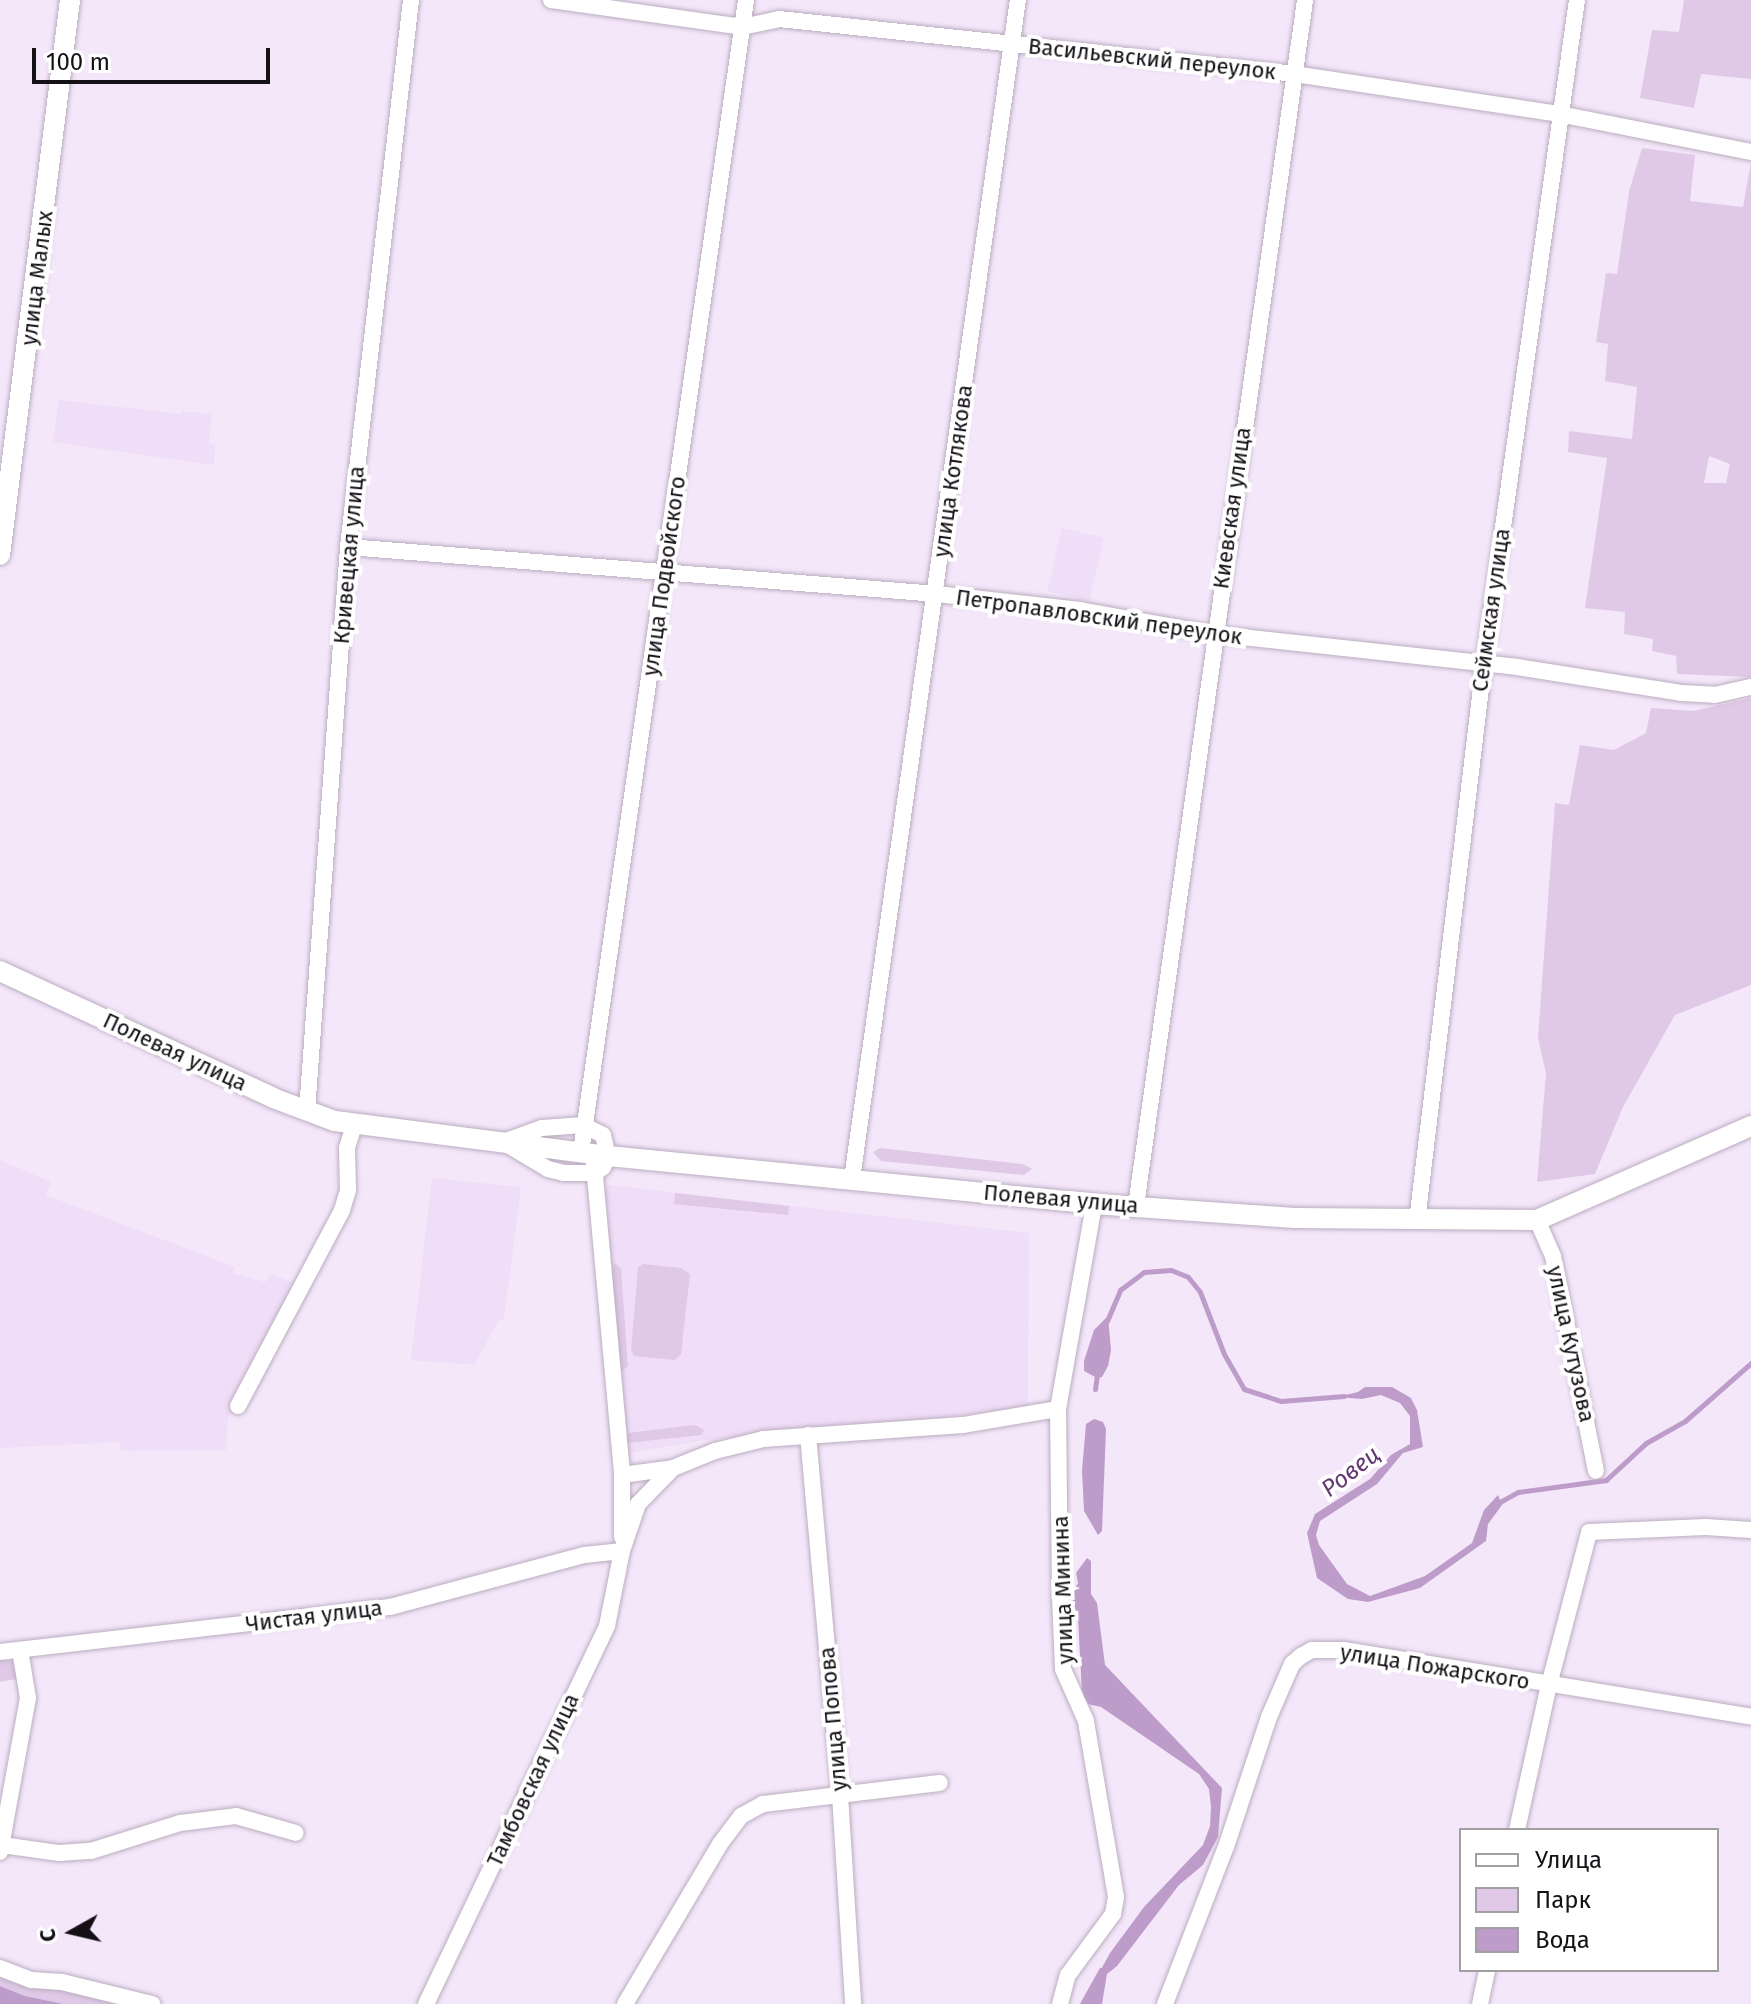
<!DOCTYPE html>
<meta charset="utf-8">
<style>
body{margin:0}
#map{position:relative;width:1751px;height:2004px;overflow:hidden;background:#f5e7fa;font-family:"Fira Sans",sans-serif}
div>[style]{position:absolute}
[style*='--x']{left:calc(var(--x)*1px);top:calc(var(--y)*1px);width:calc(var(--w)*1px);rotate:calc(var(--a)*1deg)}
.built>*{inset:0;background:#f0ddf7;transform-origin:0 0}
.green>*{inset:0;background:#dfc9e7}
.water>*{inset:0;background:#bd9cca}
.stream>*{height:5px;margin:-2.5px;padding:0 2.5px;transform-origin:2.5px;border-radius:2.5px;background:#bd9cca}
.roads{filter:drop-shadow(0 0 2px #bbadc0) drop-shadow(0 0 2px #bbadc0)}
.minor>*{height:16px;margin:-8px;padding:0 8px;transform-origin:8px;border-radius:8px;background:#fff}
.tertiary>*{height:20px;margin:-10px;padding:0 10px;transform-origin:10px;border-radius:10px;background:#fff}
span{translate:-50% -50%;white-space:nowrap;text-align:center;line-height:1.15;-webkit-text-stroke:8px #fff;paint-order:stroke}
.street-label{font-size:22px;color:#141016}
.water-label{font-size:24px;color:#633872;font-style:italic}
.legend{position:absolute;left:1459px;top:1828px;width:260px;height:144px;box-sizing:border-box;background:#fff;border:2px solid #a19fa2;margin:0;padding:10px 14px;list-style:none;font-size:24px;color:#141016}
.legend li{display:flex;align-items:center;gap:16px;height:40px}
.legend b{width:40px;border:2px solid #a19fa2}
.north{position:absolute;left:32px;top:1892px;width:80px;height:80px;-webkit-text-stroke:6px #fff;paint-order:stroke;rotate:262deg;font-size:22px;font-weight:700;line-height:32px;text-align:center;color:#141016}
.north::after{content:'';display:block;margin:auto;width:28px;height:36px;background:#141016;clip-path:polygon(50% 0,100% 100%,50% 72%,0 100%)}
.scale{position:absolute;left:32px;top:48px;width:238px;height:36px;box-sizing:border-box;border:4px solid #141016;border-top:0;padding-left:10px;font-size:24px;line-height:28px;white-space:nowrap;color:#141016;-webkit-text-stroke:6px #fff;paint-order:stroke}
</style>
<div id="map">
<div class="built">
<i style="clip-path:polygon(59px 400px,182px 414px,182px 411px,212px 414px,209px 442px,215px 444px,214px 465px,53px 442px)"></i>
<i style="left:1062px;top:528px;width:43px;height:65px;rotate:13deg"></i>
<i style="clip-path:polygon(0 1160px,51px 1182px,46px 1195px,235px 1267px,233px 1273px,265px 1282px,271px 1274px,297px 1284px,228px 1419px,226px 1450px,121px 1451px,119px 1442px,0 1448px)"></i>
<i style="clip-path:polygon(432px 1178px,521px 1187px,504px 1319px,499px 1320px,474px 1365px,411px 1360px)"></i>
<i style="clip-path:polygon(601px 1184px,1029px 1233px,1028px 1407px,833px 1431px,705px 1440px,627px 1453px)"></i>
</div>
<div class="green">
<i style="clip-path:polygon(1684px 0,1751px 0,1751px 79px,1701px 74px,1694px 108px,1640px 98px,1652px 30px,1679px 32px)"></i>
<i style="clip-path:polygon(evenodd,1642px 148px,1695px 155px,1690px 201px,1743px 207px,1751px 162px,1751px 677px,1677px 674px,1676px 656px,1652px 651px,1653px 639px,1624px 634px,1625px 612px,1585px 608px,1607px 458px,1568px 452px,1569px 431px,1632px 439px,1637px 387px,1605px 381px,1608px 344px,1596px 342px,1606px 273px,1617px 274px,1629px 192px,1642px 148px,1709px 456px,1730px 464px,1726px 483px,1704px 483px,1709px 456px)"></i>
<i style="clip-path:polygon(1751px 698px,1751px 985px,1675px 1015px,1623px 1107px,1595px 1174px,1537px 1182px,1546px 1073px,1538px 1038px,1555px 803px,1569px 805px,1580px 745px,1614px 750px,1646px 733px,1651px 708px,1693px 711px)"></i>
<i style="clip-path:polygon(880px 1148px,1023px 1164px,1032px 1169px,1024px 1175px,881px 1161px,873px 1152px)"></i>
<i style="clip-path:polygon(675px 1193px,789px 1206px,788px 1215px,674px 1204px)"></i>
<i style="clip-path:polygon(615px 1263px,621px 1269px,628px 1366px,619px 1373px,610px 1275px)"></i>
<i style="clip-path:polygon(643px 1264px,681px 1268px,690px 1274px,681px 1354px,675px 1360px,634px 1356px,631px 1350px,638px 1267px)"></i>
<i style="clip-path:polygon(695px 1425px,704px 1430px,701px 1435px,626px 1443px,628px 1433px)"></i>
<i style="clip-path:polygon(0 1659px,14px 1662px,21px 1678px,0 1682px)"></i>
<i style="clip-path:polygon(0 1973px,59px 1987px,127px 2004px,59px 2004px,25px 1996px,0 1986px)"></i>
</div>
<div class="water">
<i style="clip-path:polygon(1108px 1316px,1111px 1350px,1108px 1366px,1102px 1377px,1097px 1378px,1084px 1371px,1084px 1361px,1094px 1330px)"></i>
<i style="clip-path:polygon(1365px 1387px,1392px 1387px,1411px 1398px,1417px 1410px,1423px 1447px,1403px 1453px,1377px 1484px,1320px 1521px,1316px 1535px,1319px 1545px,1347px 1584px,1370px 1596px,1425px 1576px,1472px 1543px,1484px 1510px,1498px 1495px,1502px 1505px,1488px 1524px,1486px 1541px,1420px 1588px,1368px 1602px,1348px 1599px,1317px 1578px,1307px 1533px,1315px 1514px,1370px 1479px,1391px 1455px,1410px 1444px,1410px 1416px,1400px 1403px,1381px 1395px,1362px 1399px,1337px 1397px,1358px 1392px)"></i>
<i style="clip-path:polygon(1094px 1419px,1103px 1422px,1106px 1429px,1102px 1531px,1098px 1535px,1084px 1511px,1082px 1470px,1086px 1424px)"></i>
<i style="clip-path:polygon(1087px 1558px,1091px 1561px,1091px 1594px,1097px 1603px,1105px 1665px,1222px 1788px,1218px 1837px,1203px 1865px,1179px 1885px,1117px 1966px,1107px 1974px,1102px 2004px,1082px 2004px,1110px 1953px,1144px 1907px,1203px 1845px,1210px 1826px,1211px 1807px,1209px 1789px,1199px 1774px,1101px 1707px,1088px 1704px,1082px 1693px,1078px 1618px,1071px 1595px,1078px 1583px,1076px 1573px)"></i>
<i style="clip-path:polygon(0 1986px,25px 1996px,63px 2004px,0 2004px)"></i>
</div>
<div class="stream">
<i style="--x:1107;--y:1321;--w:34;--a:-67"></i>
<i style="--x:1120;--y:1290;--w:30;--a:-37"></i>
<i style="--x:1144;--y:1272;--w:27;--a:-4"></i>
<i style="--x:1171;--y:1270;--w:18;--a:22"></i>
<i style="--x:1188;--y:1277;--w:19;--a:51"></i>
<i style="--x:1200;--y:1292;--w:66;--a:68.8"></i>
<i style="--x:1224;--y:1354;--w:40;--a:60.3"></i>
<i style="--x:1244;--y:1389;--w:39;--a:18"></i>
<i style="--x:1281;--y:1401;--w:63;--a:-4.5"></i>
<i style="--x:1095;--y:1389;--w:15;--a:-82"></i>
<i style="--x:1498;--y:1503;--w:23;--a:-29"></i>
<i style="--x:1518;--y:1492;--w:89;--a:-7.8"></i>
<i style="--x:1606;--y:1480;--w:54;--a:-42.8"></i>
<i style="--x:1646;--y:1443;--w:45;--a:-29.4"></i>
<i style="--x:1685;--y:1421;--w:88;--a:-41.3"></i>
<i style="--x:1082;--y:2004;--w:39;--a:-61"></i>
</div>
<div class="roads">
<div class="minor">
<i style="--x:551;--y:0;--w:193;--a:8"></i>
<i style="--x:742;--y:27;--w:38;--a:-12"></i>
<i style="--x:779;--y:19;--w:519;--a:6.08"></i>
<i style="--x:1295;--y:74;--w:267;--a:8.6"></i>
<i style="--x:1559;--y:114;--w:196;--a:11.2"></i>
<i style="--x:348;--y:547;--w:591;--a:4.56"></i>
<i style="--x:937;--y:594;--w:144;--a:6.4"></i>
<i style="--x:1080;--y:610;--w:136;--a:10.2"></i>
<i style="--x:1214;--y:634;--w:305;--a:6.2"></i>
<i style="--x:1517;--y:667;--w:166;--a:9"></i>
<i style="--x:1681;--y:693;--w:34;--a:3"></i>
<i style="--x:1715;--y:695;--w:37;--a:-13"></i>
<i style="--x:307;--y:1111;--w:565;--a:-85.84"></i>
<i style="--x:348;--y:547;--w:551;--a:-83.43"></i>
<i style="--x:506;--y:1141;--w:38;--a:-20"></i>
<i style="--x:542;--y:1128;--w:41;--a:-4.2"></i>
<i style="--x:583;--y:1125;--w:22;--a:27"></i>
<i style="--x:603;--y:1135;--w:22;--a:77"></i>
<i style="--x:608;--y:1156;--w:12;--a:114"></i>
<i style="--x:603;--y:1167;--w:10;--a:143"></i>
<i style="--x:595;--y:1173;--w:31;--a:180"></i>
<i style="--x:564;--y:1173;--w:16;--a:-166"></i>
<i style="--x:548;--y:1169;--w:47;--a:-149"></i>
<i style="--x:581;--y:1152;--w:1164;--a:-81.85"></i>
<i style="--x:593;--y:1154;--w:322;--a:84.8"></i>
<i style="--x:622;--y:1475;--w:62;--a:90"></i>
<i style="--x:852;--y:1179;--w:1191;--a:-81.99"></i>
<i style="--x:1136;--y:1206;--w:1218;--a:-82.02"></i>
<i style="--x:1537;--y:1220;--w:39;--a:66"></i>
<i style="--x:1553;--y:1256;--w:219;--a:78.7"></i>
<i style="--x:1417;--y:1221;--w:562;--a:-83.15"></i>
<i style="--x:1484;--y:663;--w:669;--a:-82.02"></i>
<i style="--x:238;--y:1406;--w:222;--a:-62"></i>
<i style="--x:342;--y:1210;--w:21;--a:-73"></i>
<i style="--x:348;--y:1190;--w:42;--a:-91.4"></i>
<i style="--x:347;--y:1148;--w:24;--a:-73"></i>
<i style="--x:808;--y:1435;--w:361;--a:84.9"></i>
<i style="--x:840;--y:1795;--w:209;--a:86.4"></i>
<i style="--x:622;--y:1475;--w:51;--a:-7.8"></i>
<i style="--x:673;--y:1468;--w:45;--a:-22"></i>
<i style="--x:715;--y:1451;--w:49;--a:-14"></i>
<i style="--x:763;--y:1439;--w:200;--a:-4"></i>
<i style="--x:963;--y:1425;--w:96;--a:-9.6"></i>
<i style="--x:0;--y:1652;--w:393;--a:-6.6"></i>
<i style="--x:390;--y:1607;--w:201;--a:-15"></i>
<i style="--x:584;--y:1555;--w:38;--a:-6"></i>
<i style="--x:1517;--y:1830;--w:148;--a:-77.6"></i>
<i style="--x:1549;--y:1685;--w:158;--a:-75.3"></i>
<i style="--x:1589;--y:1532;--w:117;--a:-2.4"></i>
<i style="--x:1706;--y:1527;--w:45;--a:3.8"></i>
<i style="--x:2;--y:1845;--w:58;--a:8"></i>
<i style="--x:59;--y:1853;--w:32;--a:-4"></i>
<i style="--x:91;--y:1851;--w:93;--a:-17.5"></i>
<i style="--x:180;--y:1823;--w:56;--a:-7.1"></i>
<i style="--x:236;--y:1816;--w:62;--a:15.8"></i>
<i style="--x:0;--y:1852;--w:157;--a:-79.7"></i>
<i style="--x:28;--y:1698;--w:49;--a:-99.5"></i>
<i style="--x:0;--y:1968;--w:34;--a:21"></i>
<i style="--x:32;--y:1980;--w:30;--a:4"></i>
<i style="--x:62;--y:1982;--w:93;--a:13.7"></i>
<i style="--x:426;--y:2004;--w:419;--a:-64.4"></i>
<i style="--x:607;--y:1626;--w:76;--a:-78.7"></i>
<i style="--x:622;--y:1551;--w:50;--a:-71.2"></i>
<i style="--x:638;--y:1504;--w:50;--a:-45.8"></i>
<i style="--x:625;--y:2004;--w:186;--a:-59.3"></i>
<i style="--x:720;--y:1844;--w:35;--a:-53"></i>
<i style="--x:741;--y:1816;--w:25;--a:-29"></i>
<i style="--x:763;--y:1804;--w:178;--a:-6.8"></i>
<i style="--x:1060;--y:2004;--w:30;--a:-75"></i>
<i style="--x:1068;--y:1975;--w:76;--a:-53.6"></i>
<i style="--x:1113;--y:1914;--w:17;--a:-80"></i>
<i style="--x:1116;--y:1897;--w:179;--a:-99.7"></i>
<i style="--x:1086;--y:1721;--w:57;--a:-113.9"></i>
<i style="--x:1063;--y:1669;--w:73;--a:-92.4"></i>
<i style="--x:1060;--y:1596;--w:187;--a:-90.6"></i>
<i style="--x:1058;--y:1409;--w:208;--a:-80"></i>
<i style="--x:1165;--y:2004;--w:168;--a:-68.8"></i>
<i style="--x:1226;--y:1847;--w:137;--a:-71.7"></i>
<i style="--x:1269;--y:1717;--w:58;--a:-66.5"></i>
<i style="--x:1292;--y:1664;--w:12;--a:-42"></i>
<i style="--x:1301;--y:1656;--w:13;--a:-29"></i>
<i style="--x:1312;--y:1650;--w:32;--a:0"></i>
<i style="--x:1344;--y:1650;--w:412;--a:9.3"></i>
<i style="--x:1480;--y:2004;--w:35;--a:-78"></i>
</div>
<div class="tertiary">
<i style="--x:0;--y:555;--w:559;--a:-82.81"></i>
<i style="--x:0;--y:971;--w:301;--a:24.9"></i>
<i style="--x:273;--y:1098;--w:66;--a:20.4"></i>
<i style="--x:335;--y:1121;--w:275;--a:7.3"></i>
<i style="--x:608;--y:1156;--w:488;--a:5.6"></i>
<i style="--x:1094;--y:1204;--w:201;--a:4"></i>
<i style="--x:1295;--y:1218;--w:242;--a:0.5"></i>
<i style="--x:1537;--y:1220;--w:234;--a:-23.7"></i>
</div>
</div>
<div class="street-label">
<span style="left:1152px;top:59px;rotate:6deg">Васильевский переулок</span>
<span style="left:37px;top:278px;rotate:-83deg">улица Малых</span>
<span style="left:953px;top:471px;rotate:-82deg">улица Котлякова</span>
<span style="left:1232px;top:508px;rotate:-82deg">Киевская улица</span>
<span style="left:349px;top:555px;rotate:-85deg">Кривецкая улица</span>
<span style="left:664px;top:576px;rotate:-82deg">улица Подвойского</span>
<span style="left:1491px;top:610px;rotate:-82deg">Сеймская улица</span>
<span style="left:1099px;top:617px;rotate:8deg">Петропавловский переулок</span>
<span style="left:175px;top:1052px;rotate:25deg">Полевая улица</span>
<span style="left:1061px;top:1199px;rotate:5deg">Полевая улица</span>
<span style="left:1571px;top:1344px;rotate:78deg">улица Кутузова</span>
<span style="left:1063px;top:1590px;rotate:-92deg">улица Минина</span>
<span style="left:314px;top:1616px;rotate:-7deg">Чистая улица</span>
<span style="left:1435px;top:1667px;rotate:9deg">улица Пожарского</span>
<span style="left:833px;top:1719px;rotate:-95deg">улица Попова</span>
<span style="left:533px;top:1780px;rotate:-65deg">Тамбовская улица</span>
</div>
<div class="water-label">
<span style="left:1351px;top:1472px;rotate:-38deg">Ровец</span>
</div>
<ul class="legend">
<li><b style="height:10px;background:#fff"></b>Улица</li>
<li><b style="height:22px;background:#dfc9e7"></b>Парк</li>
<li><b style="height:22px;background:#bd9cca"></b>Вода</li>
</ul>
<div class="north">С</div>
<div class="scale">100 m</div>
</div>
